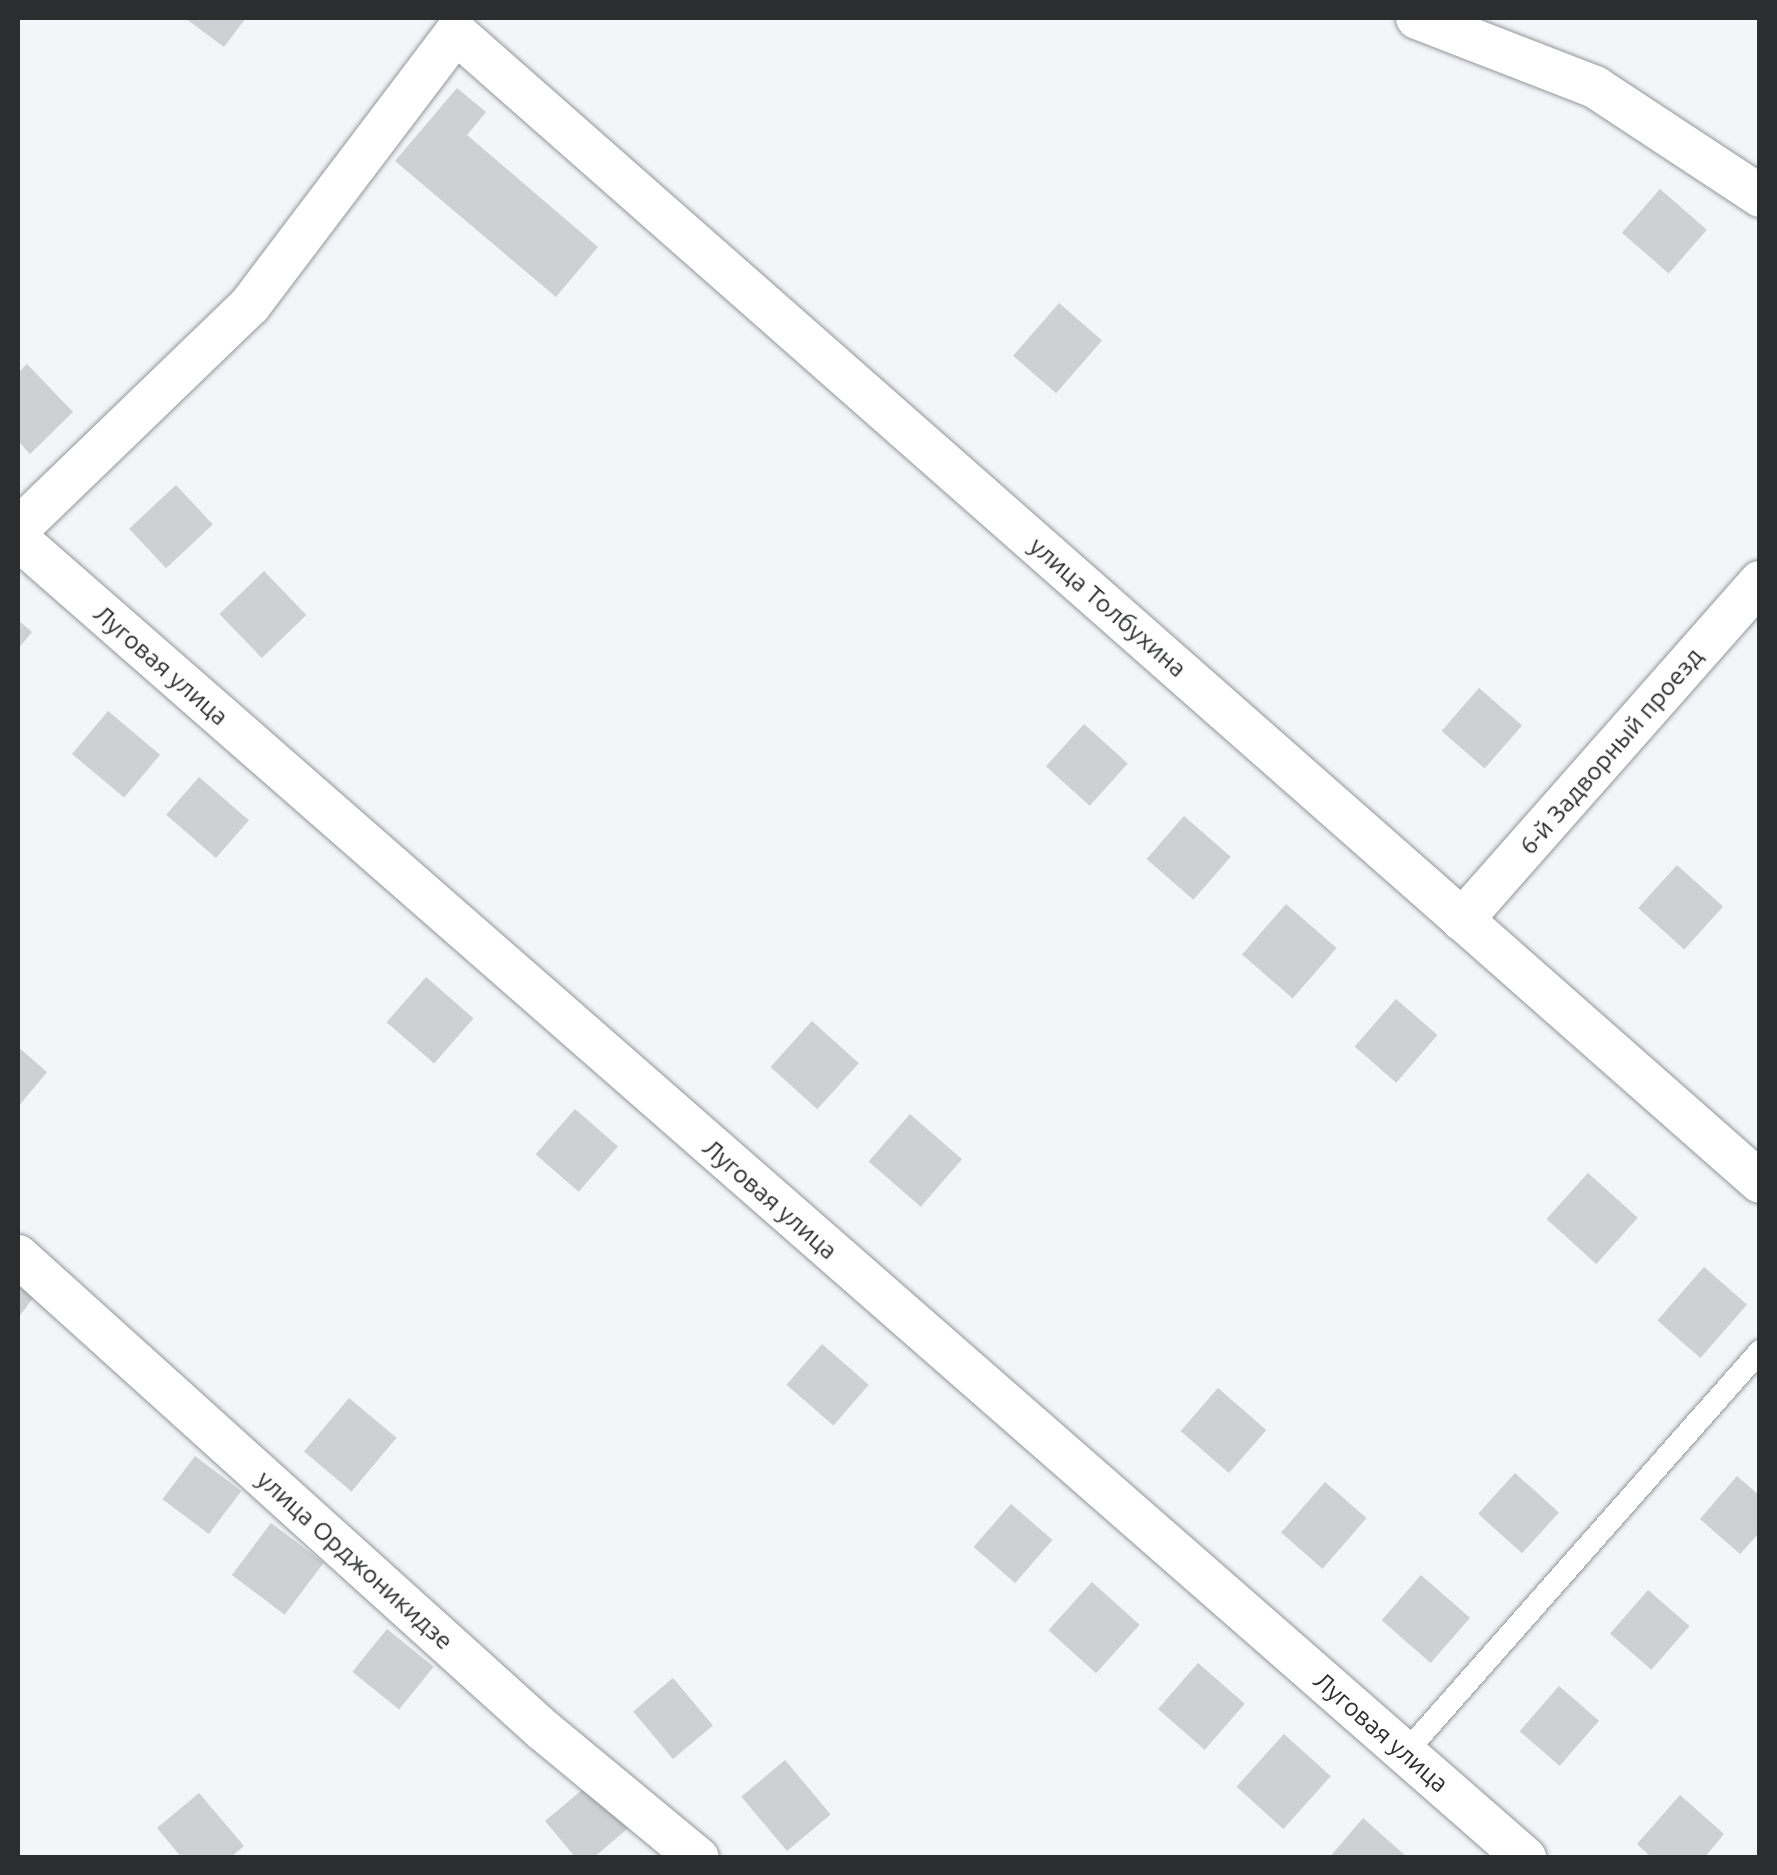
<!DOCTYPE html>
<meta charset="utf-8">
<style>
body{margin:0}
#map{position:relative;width:1777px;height:1875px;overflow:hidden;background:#f3f5f8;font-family:Ubuntu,sans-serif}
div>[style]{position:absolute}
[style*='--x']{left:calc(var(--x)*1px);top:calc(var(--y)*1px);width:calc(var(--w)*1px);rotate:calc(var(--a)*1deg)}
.building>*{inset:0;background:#ced0d3;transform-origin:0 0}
.roads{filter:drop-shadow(0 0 2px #939598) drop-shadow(0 0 2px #939598)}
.lane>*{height:22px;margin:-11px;padding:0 11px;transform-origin:11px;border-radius:11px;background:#fff}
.street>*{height:42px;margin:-21px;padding:0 21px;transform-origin:21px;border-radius:21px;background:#fff}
span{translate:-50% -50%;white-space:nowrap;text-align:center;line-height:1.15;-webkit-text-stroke:8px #fff;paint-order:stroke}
.street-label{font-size:25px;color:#2c2d2e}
.frame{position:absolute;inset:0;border:20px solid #2c2d2e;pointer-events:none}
</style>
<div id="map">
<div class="building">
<i style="clip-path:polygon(185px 18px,246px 18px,224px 47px)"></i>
<i style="clip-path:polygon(457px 88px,486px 112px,467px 135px,598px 247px,556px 297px,395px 161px)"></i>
<i style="left:1660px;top:189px;width:62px;height:58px;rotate:41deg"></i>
<i style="left:1059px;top:303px;width:57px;height:70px;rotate:41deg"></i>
<i style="clip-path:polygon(27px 364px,73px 412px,30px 454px,18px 441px,18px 373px)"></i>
<i style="left:176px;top:485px;width:54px;height:64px;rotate:47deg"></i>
<i style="left:264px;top:571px;width:61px;height:62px;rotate:46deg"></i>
<i style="clip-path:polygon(18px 620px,32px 632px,18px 649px)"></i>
<i style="left:1479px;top:688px;width:57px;height:57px;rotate:41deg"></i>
<i style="left:108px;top:711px;width:68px;height:56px;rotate:40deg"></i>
<i style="left:1084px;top:724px;width:59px;height:57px;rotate:42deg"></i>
<i style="left:199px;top:777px;width:66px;height:50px;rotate:41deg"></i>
<i style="left:1184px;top:816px;width:62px;height:57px;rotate:41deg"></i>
<i style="left:1677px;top:865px;width:62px;height:58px;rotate:42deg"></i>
<i style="left:1286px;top:904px;width:67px;height:67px;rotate:41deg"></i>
<i style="left:426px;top:977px;width:63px;height:60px;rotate:41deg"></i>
<i style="left:1396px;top:999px;width:55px;height:63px;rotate:41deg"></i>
<i style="left:812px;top:1021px;width:63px;height:62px;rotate:42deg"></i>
<i style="clip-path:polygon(18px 1047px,47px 1072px,18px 1107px)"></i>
<i style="left:575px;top:1109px;width:57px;height:60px;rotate:41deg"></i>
<i style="left:910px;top:1114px;width:69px;height:63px;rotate:41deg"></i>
<i style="left:1588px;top:1173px;width:67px;height:62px;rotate:42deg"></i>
<i style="left:1704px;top:1267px;width:57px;height:71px;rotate:41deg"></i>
<i style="clip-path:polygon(18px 1273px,39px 1290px,18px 1318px)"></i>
<i style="left:822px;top:1344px;width:62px;height:54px;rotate:41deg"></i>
<i style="left:1218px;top:1388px;width:64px;height:57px;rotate:41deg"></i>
<i style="left:349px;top:1398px;width:62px;height:70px;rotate:40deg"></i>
<i style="left:195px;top:1456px;width:58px;height:54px;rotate:37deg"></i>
<i style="left:1515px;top:1473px;width:59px;height:55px;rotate:42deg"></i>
<i style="clip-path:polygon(1737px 1476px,1760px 1496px,1760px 1532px,1740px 1554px,1700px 1519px)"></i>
<i style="left:1325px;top:1482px;width:55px;height:67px;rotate:41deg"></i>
<i style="left:1011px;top:1504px;width:55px;height:57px;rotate:41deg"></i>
<i style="left:271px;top:1523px;width:66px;height:65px;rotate:37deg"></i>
<i style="left:1421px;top:1575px;width:65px;height:60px;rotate:41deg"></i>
<i style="left:1092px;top:1582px;width:64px;height:65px;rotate:42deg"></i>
<i style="left:1648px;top:1590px;width:55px;height:58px;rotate:41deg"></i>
<i style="left:387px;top:1629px;width:60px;height:55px;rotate:39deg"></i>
<i style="left:1198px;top:1663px;width:62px;height:61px;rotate:41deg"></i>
<i style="left:673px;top:1678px;width:62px;height:52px;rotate:50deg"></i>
<i style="left:1559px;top:1686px;width:53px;height:60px;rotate:41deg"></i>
<i style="left:1284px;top:1734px;width:63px;height:71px;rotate:42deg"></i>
<i style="left:785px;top:1760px;width:71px;height:57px;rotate:50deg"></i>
<i style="clip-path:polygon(595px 1779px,633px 1824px,593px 1858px,576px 1858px,545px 1821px)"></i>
<i style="clip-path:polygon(199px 1793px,244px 1846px,230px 1858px,182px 1858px,157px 1828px)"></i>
<i style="clip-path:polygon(1680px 1795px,1724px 1834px,1704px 1858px,1652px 1858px,1637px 1844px)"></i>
<i style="clip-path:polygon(1363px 1818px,1408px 1858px,1329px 1858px)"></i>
</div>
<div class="roads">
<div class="lane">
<i style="--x:1406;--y:1752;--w:535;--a:-48.56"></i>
</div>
<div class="street">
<i style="--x:1417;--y:18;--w:191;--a:21.2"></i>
<i style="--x:1595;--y:87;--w:198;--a:33.4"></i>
<i style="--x:18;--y:529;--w:322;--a:-44"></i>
<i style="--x:250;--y:305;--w:341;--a:-52.9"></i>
<i style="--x:456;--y:33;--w:1738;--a:41.38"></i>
<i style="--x:18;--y:539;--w:2003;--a:41.19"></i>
<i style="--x:1462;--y:920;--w:451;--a:-48.6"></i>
<i style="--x:18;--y:1256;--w:707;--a:42.08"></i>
<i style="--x:543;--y:1730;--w:201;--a:39.6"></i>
</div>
</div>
<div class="street-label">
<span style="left:1108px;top:607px;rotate:41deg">улица Толбухина</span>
<span style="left:161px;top:665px;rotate:41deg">Луговая улица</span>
<span style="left:1611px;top:751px;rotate:-49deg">6-й Задворный проезд</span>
<span style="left:770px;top:1199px;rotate:41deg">Луговая улица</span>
<span style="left:355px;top:1560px;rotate:42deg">улица Орджоникидзе</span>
<span style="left:1381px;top:1732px;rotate:41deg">Луговая улица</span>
</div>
<div class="frame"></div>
</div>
